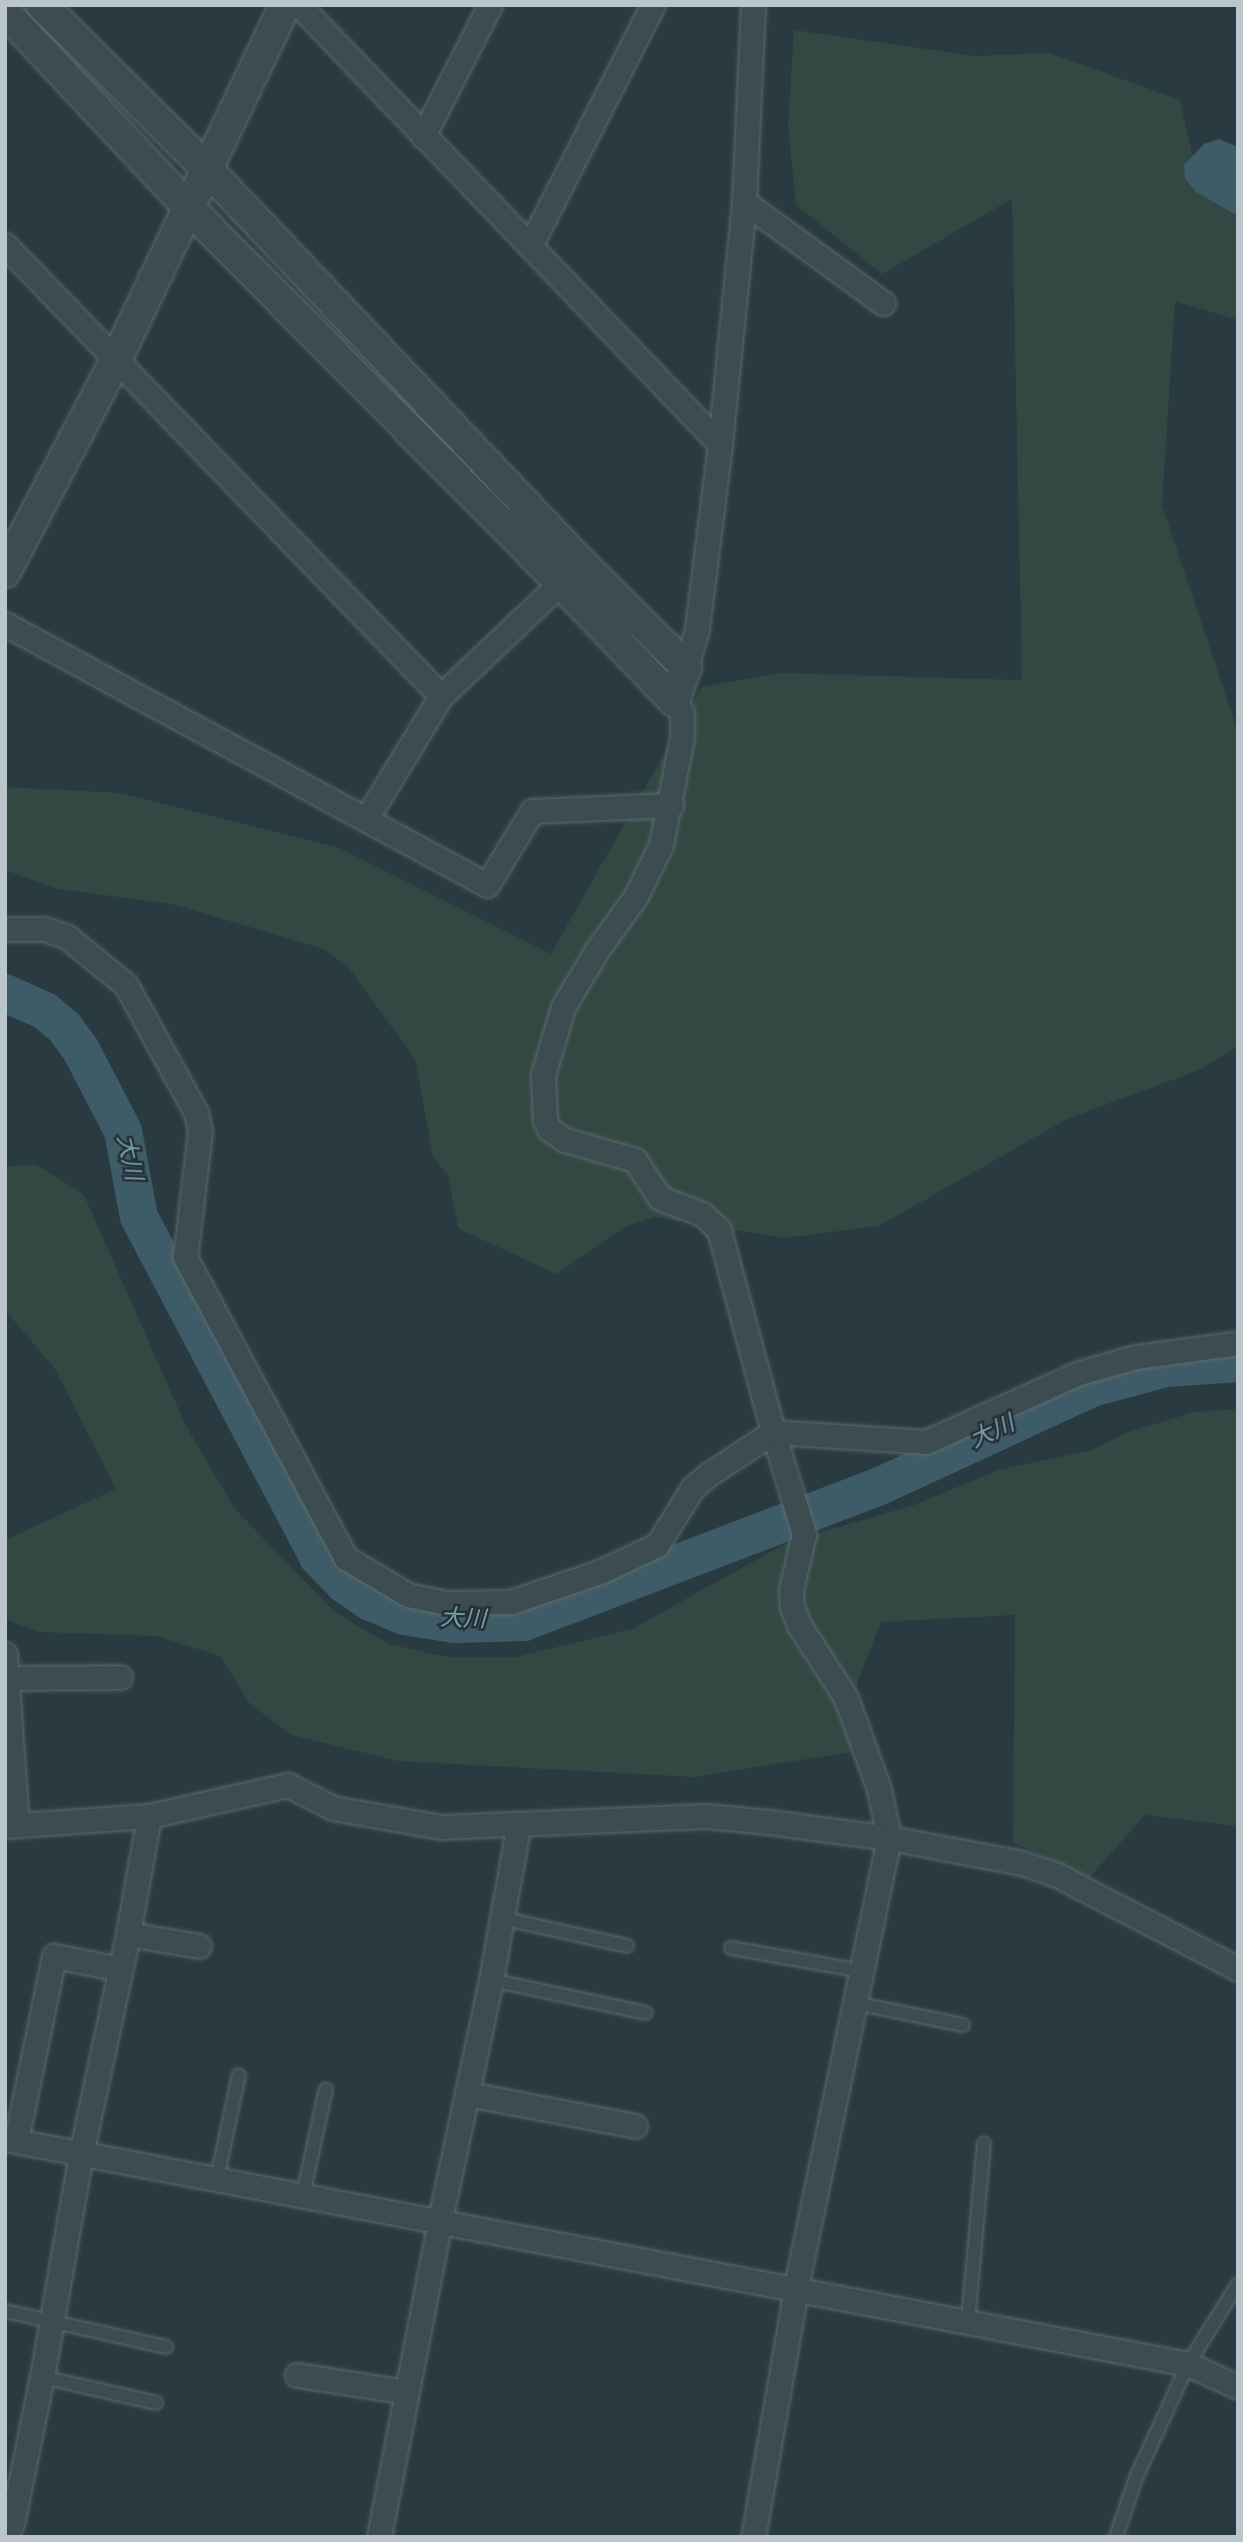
<!DOCTYPE html>
<meta charset="utf-8">
<style>
body{margin:0}
#map{position:relative;width:1243px;height:2542px;overflow:hidden;background:#293b41;font-family:Overpass,"Noto Sans JP",sans-serif}
div>[style]{position:absolute}
[style*='--x']{left:calc(var(--x)*1px);top:calc(var(--y)*1px);width:calc(var(--w)*1px);rotate:calc(var(--a)*1deg)}
.green>*{inset:0;background:#314942}
.water>*{inset:0;background:#3e5c67}
.river>*{height:38px;margin:-19px;padding:0 19px;transform-origin:19px;border-radius:19px;background:#3e5c67}
.roads{filter:drop-shadow(0 0 2px #5b696e) drop-shadow(0 0 2px #5b696e)}
.service>*{height:12px;margin:-6px;padding:0 6px;transform-origin:6px;border-radius:6px;background:#3d4c51}
.minor>*{height:23px;margin:-11.5px;padding:0 11.5px;transform-origin:11.5px;border-radius:11.5px;background:#3d4c51}
.tertiary>*{height:30px;margin:-15px;padding:0 15px;transform-origin:15px;border-radius:15px;background:#3d4c51}
span{translate:-50% -50%;white-space:nowrap;text-align:center;line-height:1.15;-webkit-text-stroke:5px #223137;paint-order:stroke}
.water-label{font-size:23px;color:#7da0ab;font-style:italic}
.frame{position:absolute;inset:0;border:7px solid #bac6cb;pointer-events:none}
</style>
<div id="map">
<div class="green">
<i style="clip-path:polygon(794px 30px,975px 56px,1049px 53px,1180px 100px,1192px 153px,1238px 194px,1238px 320px,1175px 301px,1162px 505px,1238px 732px,1238px 1046px,1199px 1070px,1067px 1119px,879px 1226px,785px 1238px,654px 1217px,625px 1227px,556px 1274px,458px 1228px,448px 1175px,433px 1157px,415px 1059px,349px 968px,324px 949px,172px 904px,58px 889px,5px 870px,5px 787px,119px 793px,339px 848px,551px 954px,702px 687px,781px 673px,1022px 680px,1012px 199px,882px 274px,796px 205px,788px 125px)"></i>
<i style="clip-path:polygon(36px 1164px,84px 1195px,185px 1424px,234px 1508px,335px 1612px,388px 1644px,448px 1657px,516px 1657px,632px 1629px,788px 1542px,914px 1505px,999px 1470px,1092px 1450px,1126px 1433px,1194px 1412px,1238px 1409px,1238px 1826px,1145px 1815px,1089px 1878px,1013px 1842px,1015px 1615px,881px 1622px,858px 1680px,850px 1752px,695px 1777px,398px 1761px,292px 1735px,250px 1704px,220px 1656px,157px 1636px,39px 1632px,5px 1619px,5px 1540px,116px 1489px,55px 1369px,5px 1310px,5px 1167px)"></i>
</div>
<div class="water">
<i style="clip-path:polygon(1219px 139px,1238px 147px,1238px 216px,1196px 192px,1185px 179px,1184px 165px,1204px 144px)"></i>
</div>
<div class="river">
<i style="--x:5;--y:993;--w:44;--a:24.2"></i>
<i style="--x:45;--y:1011;--w:26;--a:40"></i>
<i style="--x:65;--y:1028;--w:27;--a:54"></i>
<i style="--x:81;--y:1050;--w:91;--a:62.6"></i>
<i style="--x:123;--y:1131;--w:87;--a:79.5"></i>
<i style="--x:139;--y:1217;--w:384;--a:62.2"></i>
<i style="--x:318;--y:1557;--w:37;--a:46"></i>
<i style="--x:344;--y:1584;--w:32;--a:34"></i>
<i style="--x:371;--y:1602;--w:36;--a:23"></i>
<i style="--x:404;--y:1616;--w:51;--a:9.1"></i>
<i style="--x:454;--y:1624;--w:70;--a:-1.6"></i>
<i style="--x:524;--y:1622;--w:381;--a:-20.9"></i>
<i style="--x:880;--y:1486;--w:234;--a:-24.8"></i>
<i style="--x:1092;--y:1388;--w:77;--a:-15.1"></i>
<i style="--x:1166;--y:1368;--w:72;--a:-4"></i>
</div>
<div class="roads">
<div class="service">
<i style="--x:501;--y:1918;--w:129;--a:12.5"></i>
<i style="--x:731;--y:1948;--w:132;--a:10"></i>
<i style="--x:491;--y:1980;--w:158;--a:12"></i>
<i style="--x:855;--y:2003;--w:110;--a:11.5"></i>
<i style="--x:217;--y:2179;--w:106;--a:-78.1"></i>
<i style="--x:303;--y:2195;--w:108;--a:-77.8"></i>
<i style="--x:5;--y:2311;--w:165;--a:12.6"></i>
<i style="--x:968;--y:2322;--w:179;--a:-84.9"></i>
<i style="--x:42;--y:2377;--w:117;--a:12.8"></i>
<i style="--x:1116;--y:2537;--w:62;--a:-71.3"></i>
<i style="--x:1136;--y:2478;--w:125;--a:-65.5"></i>
<i style="--x:1188;--y:2364;--w:94;--a:-58"></i>
</div>
<div class="minor">
<i style="--x:299;--y:5;--w:608;--a:46.2"></i>
<i style="--x:423;--y:136;--w:147;--a:-62.9"></i>
<i style="--x:744;--y:202;--w:172;--a:36"></i>
<i style="--x:5;--y:245;--w:627;--a:45.97"></i>
<i style="--x:530;--y:246;--w:271;--a:-63"></i>
<i style="--x:5;--y:624;--w:548;--a:28.44"></i>
<i style="--x:487;--y:885;--w:87;--a:-58.7"></i>
<i style="--x:532;--y:811;--w:139;--a:-2.5"></i>
<i style="--x:686;--y:667;--w:40;--a:-74"></i>
<i style="--x:697;--y:629;--w:186;--a:-82.9"></i>
<i style="--x:720;--y:444;--w:243;--a:-84.3"></i>
<i style="--x:744;--y:202;--w:197;--a:-87.4"></i>
<i style="--x:674;--y:701;--w:14;--a:56"></i>
<i style="--x:682;--y:713;--w:24;--a:90"></i>
<i style="--x:682;--y:737;--w:110;--a:101"></i>
<i style="--x:661;--y:845;--w:57;--a:116.1"></i>
<i style="--x:636;--y:896;--w:67;--a:125.8"></i>
<i style="--x:597;--y:950;--w:66;--a:120.8"></i>
<i style="--x:563;--y:1007;--w:71;--a:106.4"></i>
<i style="--x:543;--y:1075;--w:45;--a:87.5"></i>
<i style="--x:545;--y:1120;--w:10;--a:66"></i>
<i style="--x:549;--y:1129;--w:19;--a:35"></i>
<i style="--x:565;--y:1140;--w:73;--a:15.9"></i>
<i style="--x:635;--y:1160;--w:45;--a:56.7"></i>
<i style="--x:660;--y:1198;--w:45;--a:20.9"></i>
<i style="--x:702;--y:1214;--w:23;--a:43"></i>
<i style="--x:719;--y:1230;--w:209;--a:75"></i>
<i style="--x:773;--y:1432;--w:107;--a:73.1"></i>
<i style="--x:804;--y:1534;--w:57;--a:103.1"></i>
<i style="--x:791;--y:1590;--w:17;--a:87"></i>
<i style="--x:792;--y:1607;--w:19;--a:69"></i>
<i style="--x:799;--y:1625;--w:87;--a:57.2"></i>
<i style="--x:846;--y:1698;--w:97;--a:70.1"></i>
<i style="--x:879;--y:1789;--w:50;--a:78.5"></i>
<i style="--x:889;--y:1838;--w:460;--a:101.7"></i>
<i style="--x:796;--y:2289;--w:252;--a:99.8"></i>
<i style="--x:366;--y:819;--w:144;--a:-58.6"></i>
<i style="--x:441;--y:696;--w:180;--a:-43.4"></i>
<i style="--x:5;--y:929;--w:39;--a:0"></i>
<i style="--x:44;--y:929;--w:23;--a:18"></i>
<i style="--x:66;--y:936;--w:77;--a:39.2"></i>
<i style="--x:126;--y:985;--w:146;--a:61.3"></i>
<i style="--x:196;--y:1113;--w:19;--a:78"></i>
<i style="--x:200;--y:1132;--w:126;--a:96.8"></i>
<i style="--x:185;--y:1257;--w:341;--a:61.9"></i>
<i style="--x:346;--y:1558;--w:72;--a:30.8"></i>
<i style="--x:408;--y:1595;--w:40;--a:12"></i>
<i style="--x:447;--y:1603;--w:64;--a:-0.9"></i>
<i style="--x:511;--y:1602;--w:96;--a:-18.8"></i>
<i style="--x:602;--y:1571;--w:61;--a:-25.3"></i>
<i style="--x:657;--y:1545;--w:66;--a:-58"></i>
<i style="--x:692;--y:1489;--w:19;--a:-43"></i>
<i style="--x:706;--y:1476;--w:80;--a:-33.3"></i>
<i style="--x:773;--y:1432;--w:153;--a:3.7"></i>
<i style="--x:926;--y:1442;--w:168;--a:-24.3"></i>
<i style="--x:1079;--y:1373;--w:58;--a:-15.9"></i>
<i style="--x:1135;--y:1357;--w:104;--a:-7.7"></i>
<i style="--x:5;--y:1654;--w:172;--a:86"></i>
<i style="--x:9;--y:1678;--w:111;--a:-0.5"></i>
<i style="--x:5;--y:1826;--w:144;--a:-4"></i>
<i style="--x:149;--y:1816;--w:142;--a:-12.6"></i>
<i style="--x:288;--y:1785;--w:51;--a:27.1"></i>
<i style="--x:333;--y:1808;--w:110;--a:10"></i>
<i style="--x:441;--y:1827;--w:265;--a:-2.4"></i>
<i style="--x:706;--y:1816;--w:63;--a:5.4"></i>
<i style="--x:769;--y:1822;--w:121;--a:7.6"></i>
<i style="--x:889;--y:1838;--w:135;--a:10.6"></i>
<i style="--x:1022;--y:1863;--w:37;--a:19"></i>
<i style="--x:1057;--y:1875;--w:204;--a:27.4"></i>
<i style="--x:128;--y:1934;--w:72;--a:9.6"></i>
<i style="--x:468;--y:2094;--w:170;--a:10.8"></i>
<i style="--x:5;--y:2139;--w:1204;--a:10.77"></i>
<i style="--x:1188;--y:2364;--w:55;--a:24.7"></i>
<i style="--x:16;--y:2141;--w:189;--a:-78.4"></i>
<i style="--x:54;--y:1956;--w:67;--a:11.1"></i>
<i style="--x:297;--y:2375;--w:111;--a:8.8"></i>
<i style="--x:5;--y:2536;--w:14;--a:-60"></i>
<i style="--x:12;--y:2524;--w:150;--a:-78.5"></i>
<i style="--x:42;--y:2377;--w:226;--a:-80.1"></i>
<i style="--x:81;--y:2154;--w:225;--a:-77.9"></i>
<i style="--x:128;--y:1934;--w:120;--a:-79.9"></i>
<i style="--x:379;--y:2537;--w:323;--a:-79.1"></i>
<i style="--x:440;--y:2220;--w:245;--a:-78"></i>
<i style="--x:491;--y:1980;--w:159;--a:-79.9"></i>
</div>
<div class="tertiary">
<i style="--x:5;--y:12;--w:266;--a:46.8"></i>
<i style="--x:187;--y:206;--w:531;--a:45.23"></i>
<i style="--x:561;--y:583;--w:163;--a:46.2"></i>
<i style="--x:674;--y:701;--w:36;--a:-71"></i>
<i style="--x:686;--y:667;--w:148;--a:-135.3"></i>
<i style="--x:581;--y:563;--w:545;--a:-133.51"></i>
<i style="--x:206;--y:168;--w:231;--a:-135.2"></i>
<i style="--x:5;--y:572;--w:237;--a:-62.4"></i>
<i style="--x:115;--y:362;--w:395;--a:-64.5"></i>
</div>
</div>
<div class="water-label">
<span style="left:127px;top:1158px;rotate:78deg">大川</span>
<span style="left:993px;top:1434px;rotate:-25deg">大川</span>
<span style="left:463px;top:1621px;rotate:2deg">大川</span>
</div>
<div class="frame"></div>
</div>
